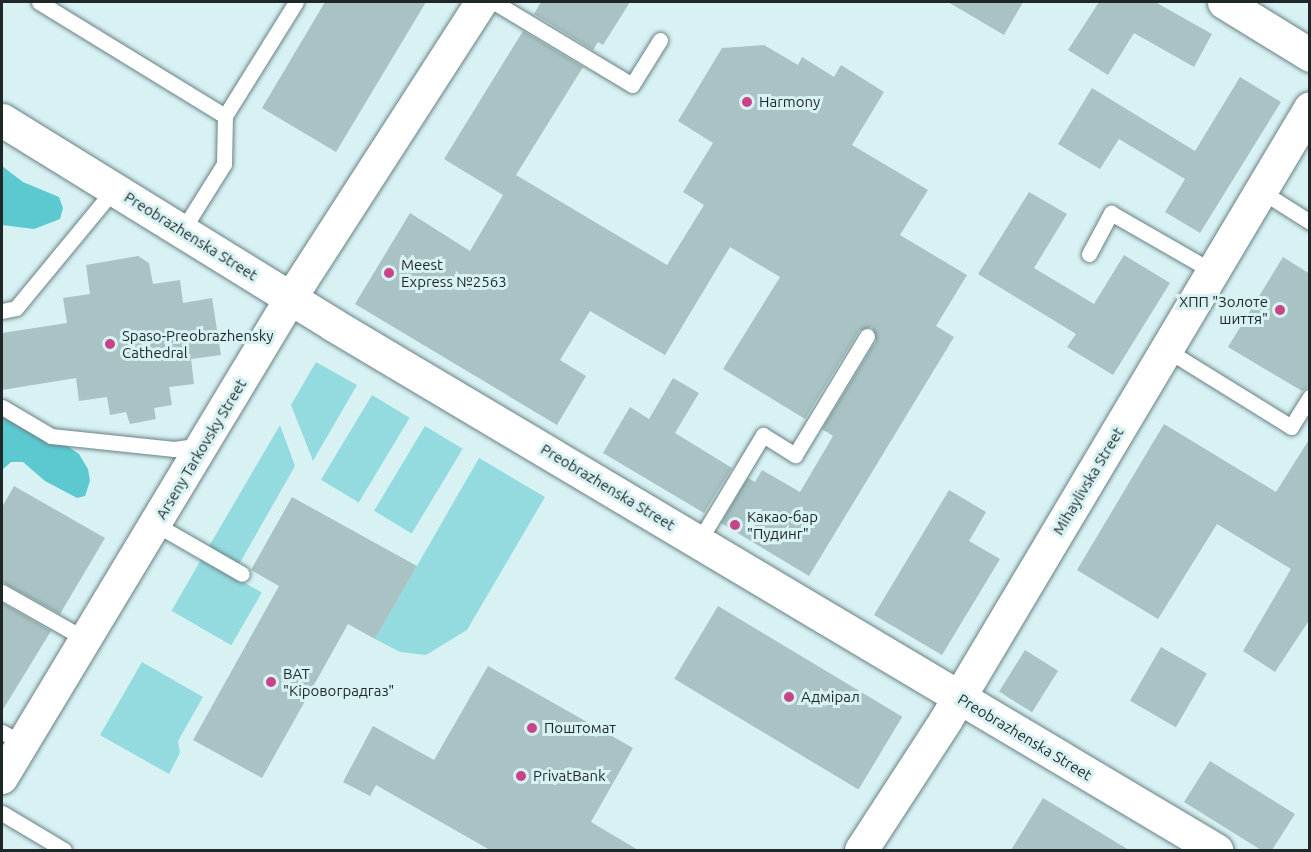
<!DOCTYPE html>
<meta charset="utf-8">
<style>
body{margin:0}
#map{position:relative;width:1311px;height:852px;overflow:hidden;background:#d8f2f4;font-family:Ubuntu,sans-serif}
div>[style]{position:absolute}
[style*='--x']{left:calc(var(--x)*1px);top:calc(var(--y)*1px);width:calc(var(--w)*1px);rotate:calc(var(--a)*1deg)}
.green>*{inset:0;background:#94dbe0;transform-origin:0 0}
.forest>*{inset:0;background:#5cc9d1}
.building>*{inset:0;background:#a9c2c4;transform-origin:0 0}
.roads{filter:drop-shadow(0 0 2px #6a8183) drop-shadow(0 0 2px #6a8183)}
.lane>*{height:15px;margin:-7.5px;padding:0 7.5px;transform-origin:7.5px;border-radius:7.5px;background:#fff}
.street>*{height:32px;margin:-16px;padding:0 16px;transform-origin:16px;border-radius:16px;background:#fff}
.secondary>*{height:33px;margin:-16.5px;padding:0 16.5px;transform-origin:16.5px;border-radius:16.5px;background:#fff}
.dots>*{width:16px;height:16px;translate:-50% -50%;box-sizing:border-box;border:3px solid #d8f2f4;border-radius:50%}
span{translate:-50% -50%;white-space:nowrap;text-align:center;line-height:1.15;-webkit-text-stroke:6px #d8f2f4;paint-order:stroke}
.poi-label{font-size:15px;color:#1e2828}
.left{translate:0 -50%;text-align:left}
.right{translate:-100% -50%;text-align:right}
.street-label{font-size:15px;color:#1e2828}
.frame{position:absolute;inset:0;border:3px solid #1e2828;pointer-events:none}
</style>
<div id="map">
<div class="green">
<i style="clip-path:polygon(316px 362px,357px 385px,313px 461px,291px 405px)"></i>
<i style="left:372px;top:395px;width:44px;height:99px;rotate:31deg"></i>
<i style="clip-path:polygon(280px 425px,295px 466px,238px 566px,208px 548px)"></i>
<i style="left:425px;top:426px;width:44px;height:99px;rotate:31deg"></i>
<i style="clip-path:polygon(479px 458px,545px 497px,467px 630px,426px 655px,400px 652px,375px 639px)"></i>
<i style="left:202px;top:558px;width:69px;height:61px;rotate:30deg"></i>
<i style="clip-path:polygon(142px 662px,203px 697px,178px 741px,180px 753px,169px 774px,100px 735px)"></i>
</div>
<div class="forest">
<i style="clip-path:polygon(2px 166px,23px 182px,59px 197px,63px 208px,60px 219px,34px 229px,2px 225px)"></i>
<i style="clip-path:polygon(2px 413px,46px 431px,79px 454px,88px 469px,90px 481px,85px 496px,77px 498px,45px 481px,23px 462px,11px 462px,2px 470px)"></i>
</div>
<div class="building">
<i style="clip-path:polygon(325px 2px,426px 2px,336px 152px,262px 108px)"></i>
<i style="clip-path:polygon(541px 2px,630px 2px,603px 45px,598px 42px,593px 50px,534px 14px)"></i>
<i style="clip-path:polygon(948px 2px,1023px 2px,1004px 35px)"></i>
<i style="clip-path:polygon(1099px 2px,1155px 2px,1212px 34px,1194px 67px,1134px 33px,1108px 75px,1068px 50px)"></i>
<i style="clip-path:polygon(523px 31px,583px 67px,516px 175px,667px 265px,704px 205px,683px 192px,713px 143px,678px 121px,722px 48px,764px 45px,798px 65px,802px 57px,834px 77px,841px 65px,884px 92px,852px 145px,928px 190px,900px 235px,967px 275px,936px 326px,954px 337px,809px 576px,721px 523px,748px 478px,755px 482px,762px 470px,800px 492px,833px 436px,822px 429px,876px 341px,872px 327px,859px 331px,805px 419px,723px 369px,780px 277px,730px 247px,665px 355px,590px 311px,560px 360px,586px 376px,557px 425px,355px 304px,410px 213px,470px 251px,503px 195px,444px 159px)"></i>
<i style="clip-path:polygon(1240px 77px,1281px 102px,1200px 233px,1165px 212px,1185px 179px,1119px 139px,1100px 169px,1058px 144px,1092px 88px,1195px 151px)"></i>
<i style="clip-path:polygon(1029px 192px,1067px 214px,1034px 268px,1094px 304px,1124px 255px,1170px 283px,1113px 375px,1067px 347px,1076px 334px,978px 274px)"></i>
<i style="clip-path:polygon(138px 256px,149px 263px,153px 284px,180px 280px,183px 303px,212px 298px,221px 355px,191px 359px,194px 384px,169px 387px,172px 405px,154px 408px,156px 419px,130px 424px,126px 412px,110px 415px,107px 397px,79px 401px,76px 378px,2px 390px,2px 333px,67px 323px,63px 298px,90px 294px,86px 265px)"></i>
<i style="clip-path:polygon(1283px 257px,1310px 274px,1310px 386px,1302px 391px,1228px 347px)"></i>
<i style="clip-path:polygon(673px 378px,699px 393px,675px 433px,732px 468px,704px 513px,603px 453px,630px 407px,649px 419px)"></i>
<i style="clip-path:polygon(1164px 424px,1276px 492px,1310px 438px,1310px 619px,1275px 672px,1243px 651px,1291px 569px,1217px 524px,1158px 619px,1077px 570px)"></i>
<i style="clip-path:polygon(14px 486px,105px 538px,60px 614px,2px 582px,2px 507px)"></i>
<i style="clip-path:polygon(949px 490px,986px 512px,969px 541px,1000px 559px,942px 655px,874px 615px)"></i>
<i style="clip-path:polygon(292px 497px,417px 566px,375px 639px,348px 624px,262px 778px,193px 740px,279px 586px,251px 570px)"></i>
<i style="clip-path:polygon(2px 603px,51px 631px,2px 711px)"></i>
<i style="left:718px;top:606px;width:215px;height:85px;rotate:31deg"></i>
<i style="left:1161px;top:647px;width:53px;height:62px;rotate:30deg"></i>
<i style="left:1025px;top:650px;width:39px;height:49px;rotate:32deg"></i>
<i style="clip-path:polygon(488px 666px,633px 748px,591px 822px,638px 850px,490px 850px,376px 785px,370px 796px,343px 782px,373px 726px,434px 760px)"></i>
<i style="clip-path:polygon(1210px 761px,1295px 814px,1272px 850px,1261px 850px,1184px 802px)"></i>
<i style="clip-path:polygon(1043px 798px,1129px 850px,1011px 850px)"></i>
</div>
<div class="roads">
<div class="lane">
<i style="--x:39;--y:2;--w:218;--a:31.5"></i>
<i style="--x:494;--y:2;--w:161;--a:31"></i>
<i style="--x:632;--y:85;--w:53;--a:-58.1"></i>
<i style="--x:1261;--y:191;--w:58;--a:32.3"></i>
<i style="--x:182;--y:231;--w:79;--a:-57.9"></i>
<i style="--x:224;--y:164;--w:48;--a:-88.8"></i>
<i style="--x:225;--y:116;--w:134;--a:-58.1"></i>
<i style="--x:1089;--y:254;--w:47;--a:-61.8"></i>
<i style="--x:1111;--y:213;--w:116;--a:29.9"></i>
<i style="--x:2;--y:311;--w:14;--a:-12"></i>
<i style="--x:16;--y:308;--w:156;--a:-50.5"></i>
<i style="--x:1167;--y:350;--w:146;--a:31.8"></i>
<i style="--x:1291;--y:427;--w:36;--a:-58"></i>
<i style="--x:2;--y:407;--w:57;--a:30.6"></i>
<i style="--x:51;--y:436;--w:124;--a:6"></i>
<i style="--x:174;--y:449;--w:29;--a:-8"></i>
<i style="--x:155;--y:524;--w:100;--a:29.9"></i>
<i style="--x:699;--y:541;--w:124;--a:-58.9"></i>
<i style="--x:763;--y:435;--w:38;--a:32"></i>
<i style="--x:795;--y:455;--w:139;--a:-58.8"></i>
<i style="--x:2;--y:592;--w:95;--a:29.5"></i>
<i style="--x:2;--y:732;--w:24;--a:28"></i>
<i style="--x:2;--y:813;--w:72;--a:30.8"></i>
</div>
<div class="street">
<i style="--x:2;--y:778;--w:560;--a:-58.95"></i>
<i style="--x:291;--y:298;--w:352;--a:-57.2"></i>
</div>
<div class="secondary">
<i style="--x:1224;--y:2;--w:101;--a:31.6"></i>
<i style="--x:2;--y:120;--w:388;--a:31.7"></i>
<i style="--x:332;--y:324;--w:1029;--a:30.75"></i>
<i style="--x:861;--y:850;--w:156;--a:-57"></i>
<i style="--x:946;--y:719;--w:711;--a:-59.22"></i>
</div>
</div>
<div class="dots">
<i style="left:747px;top:102px;background:#c74489"></i>
<i style="left:389px;top:273px;background:#c74489"></i>
<i style="left:1280px;top:310px;background:#c74489"></i>
<i style="left:110px;top:344px;background:#c74489"></i>
<i style="left:735px;top:525px;background:#c74489"></i>
<i style="left:271px;top:682px;background:#c74489"></i>
<i style="left:789px;top:697px;background:#c74489"></i>
<i style="left:532px;top:728px;background:#c74489"></i>
<i style="left:521px;top:776px;background:#c74489"></i>
</div>
<div class="poi-label">
<span class="left" style="left:759px;top:102px">Harmony</span>
<span class="left" style="left:401px;top:273px">Meest<br>Express №2563</span>
<span class="right" style="left:1268px;top:310px">ХПП "Золоте<br>шиття"</span>
<span class="left" style="left:122px;top:344px">Spaso-Preobrazhensky<br>Cathedral</span>
<span class="left" style="left:747px;top:525px">Какао-бар<br>"Пудинг"</span>
<span class="left" style="left:283px;top:682px">ВАТ<br>"Кіровоградгаз"</span>
<span class="left" style="left:801px;top:697px">Адмірал</span>
<span class="left" style="left:544px;top:728px">Поштомат</span>
<span class="left" style="left:533px;top:776px">PrivatBank</span>
</div>
<div class="street-label">
<span style="left:191px;top:236px;rotate:32deg">Preobrazhenska Street</span>
<span style="left:201px;top:449px;rotate:-59deg">Arseny Tarkovsky Street</span>
<span style="left:1088px;top:481px;rotate:-59deg">Mihaylivska Street</span>
<span style="left:608px;top:487px;rotate:31deg">Preobrazhenska Street</span>
<span style="left:1025px;top:737px;rotate:31deg">Preobrazhenska Street</span>
</div>
<div class="frame"></div>
</div>
